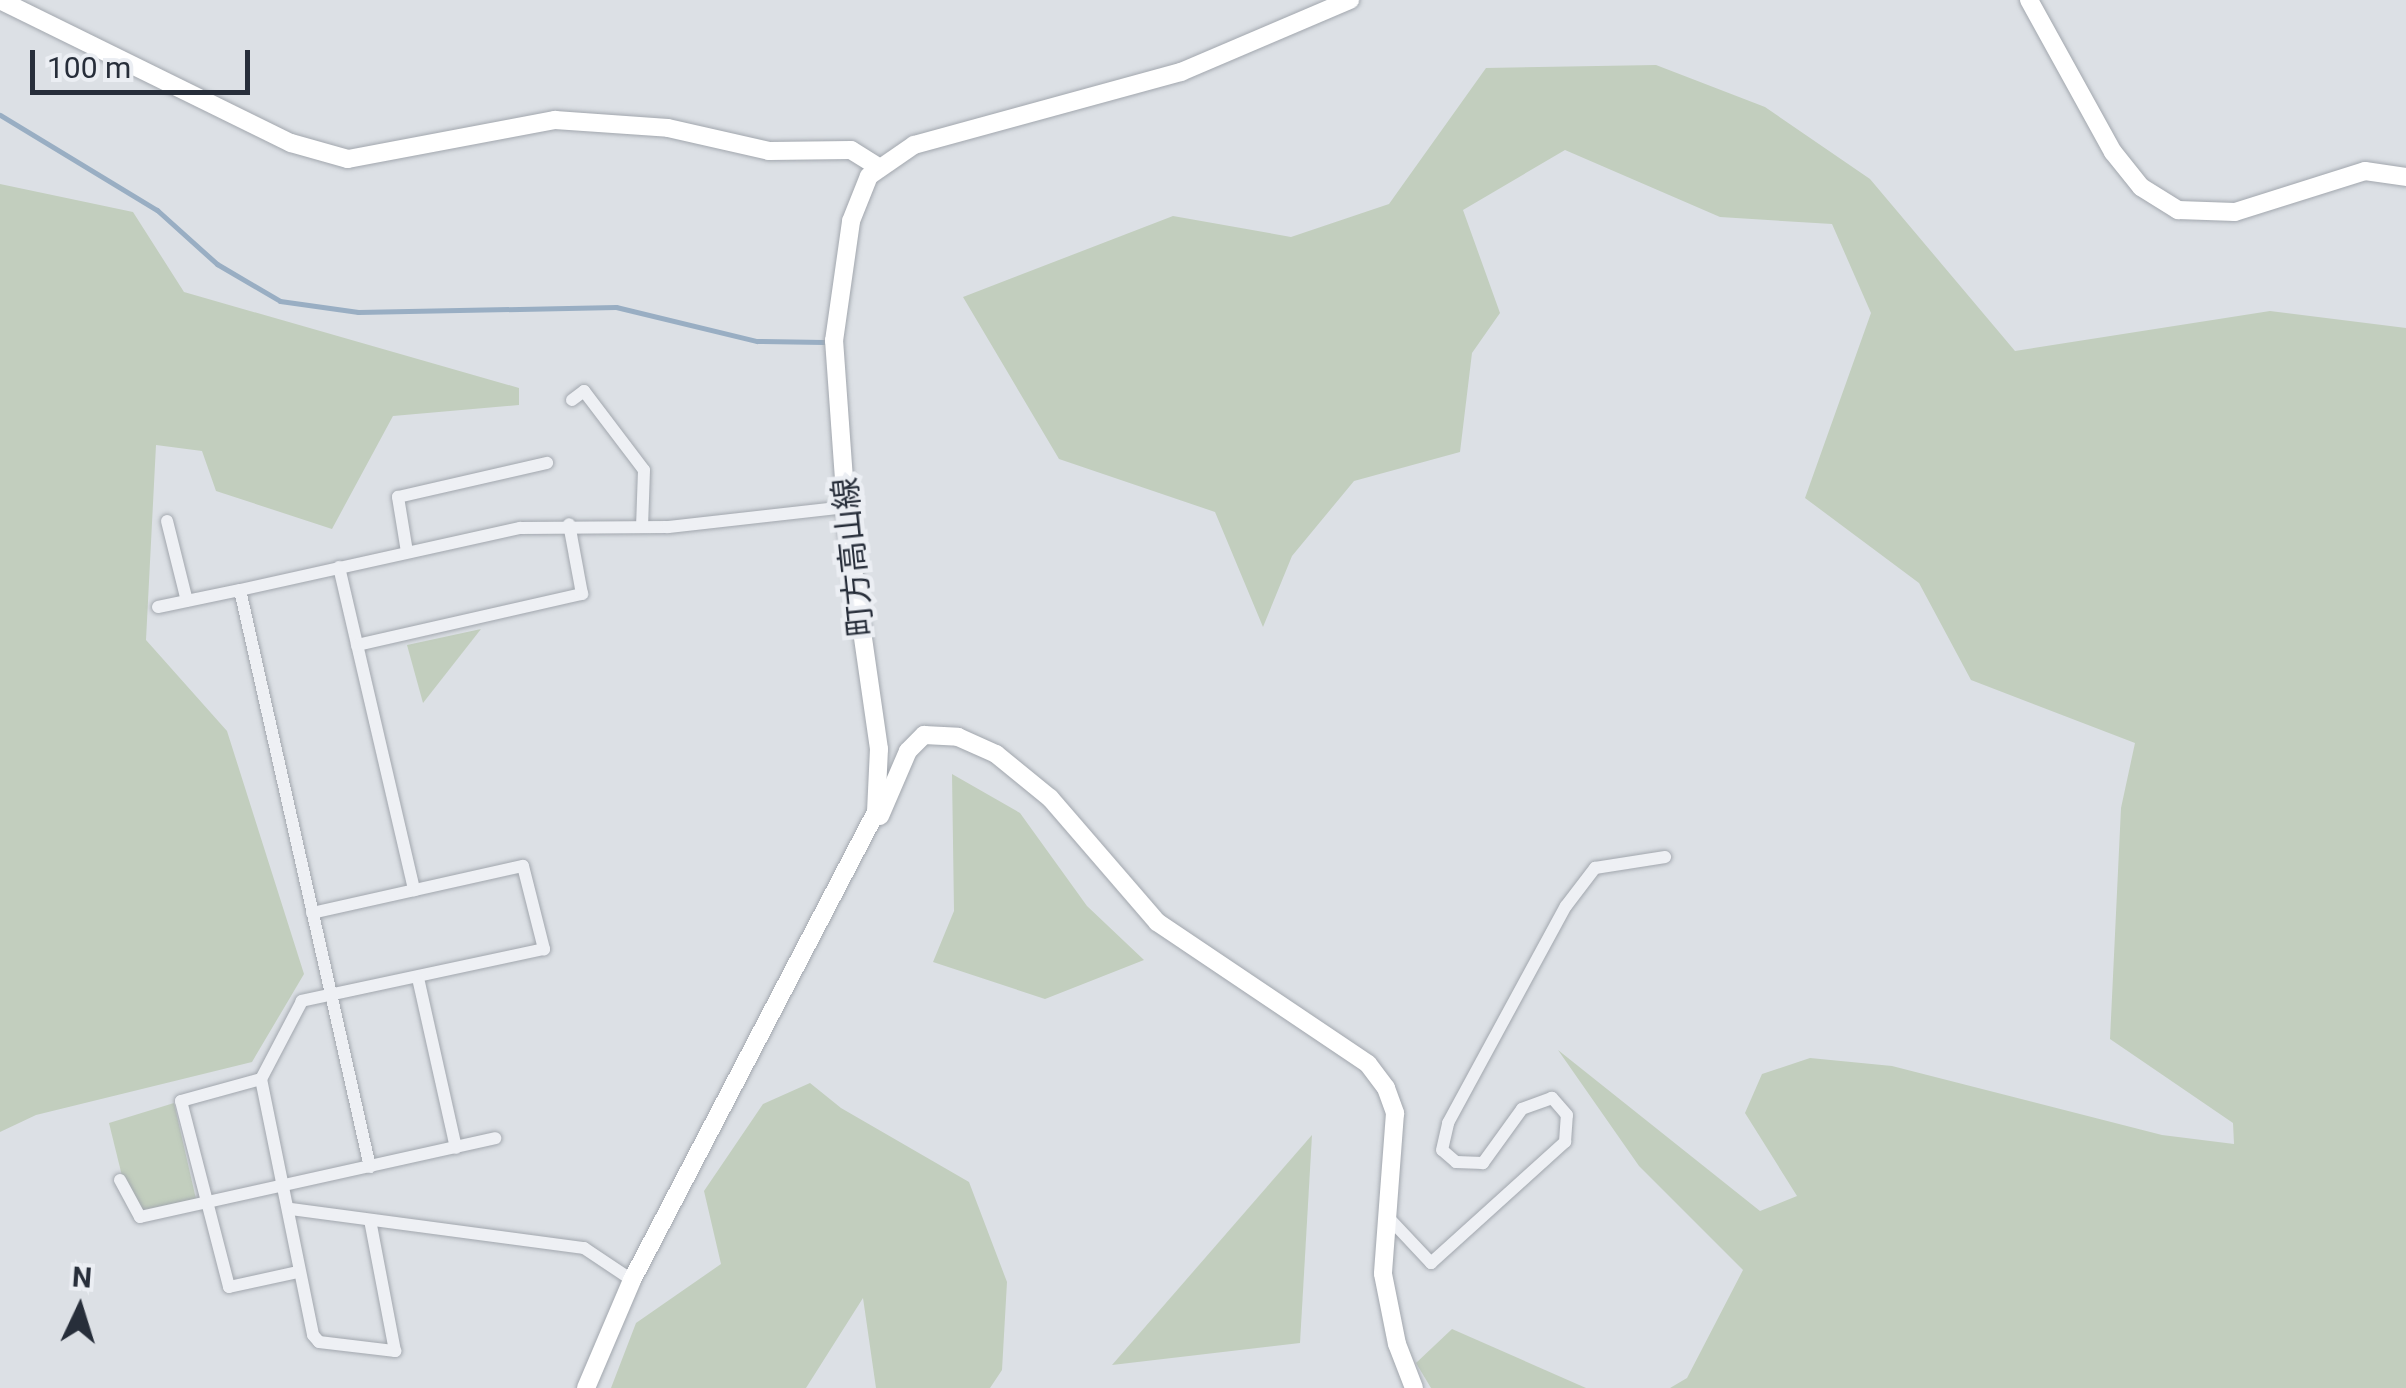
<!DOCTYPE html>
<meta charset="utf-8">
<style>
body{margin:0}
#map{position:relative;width:2406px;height:1388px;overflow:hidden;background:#dce0e5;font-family:Roboto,"Noto Sans JP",sans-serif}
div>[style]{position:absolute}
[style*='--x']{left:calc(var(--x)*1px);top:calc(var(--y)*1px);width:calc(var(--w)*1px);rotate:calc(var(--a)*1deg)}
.green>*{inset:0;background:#c2cebe}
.stream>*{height:5px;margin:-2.5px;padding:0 2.5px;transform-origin:2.5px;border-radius:2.5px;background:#99aec3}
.roads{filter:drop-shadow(0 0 2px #a2a7ae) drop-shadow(0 0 2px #a2a7ae)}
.street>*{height:12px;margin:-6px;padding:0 6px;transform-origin:6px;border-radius:6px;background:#eef0f4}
.secondary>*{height:18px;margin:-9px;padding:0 9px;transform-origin:9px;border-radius:9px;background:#fff}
span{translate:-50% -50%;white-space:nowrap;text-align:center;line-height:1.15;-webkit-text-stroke:9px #ebeef3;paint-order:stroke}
.street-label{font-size:32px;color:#272e3a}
.north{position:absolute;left:30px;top:1258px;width:100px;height:100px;-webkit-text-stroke:8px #ebeef3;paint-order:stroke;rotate:4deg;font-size:28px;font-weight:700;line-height:40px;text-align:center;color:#272e3a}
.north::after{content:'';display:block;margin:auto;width:35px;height:45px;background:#272e3a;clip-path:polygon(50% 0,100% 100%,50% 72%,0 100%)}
.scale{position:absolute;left:30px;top:50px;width:220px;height:45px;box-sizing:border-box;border:5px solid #272e3a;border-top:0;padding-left:12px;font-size:30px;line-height:35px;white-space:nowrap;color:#272e3a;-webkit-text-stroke:8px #ebeef3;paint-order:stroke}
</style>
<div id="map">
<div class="green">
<i style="clip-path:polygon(1656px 65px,1765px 107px,1870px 179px,2015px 351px,2270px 311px,2406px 328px,2406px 1388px,1670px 1388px,1687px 1378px,1743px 1270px,1639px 1166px,1558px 1050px,1760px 1211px,1797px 1196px,1745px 1113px,1762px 1074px,1810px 1058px,1892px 1066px,2162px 1135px,2234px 1144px,2233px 1123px,2110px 1039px,2121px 808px,2135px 743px,1971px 680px,1919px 583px,1805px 498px,1871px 313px,1832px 224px,1720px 217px,1565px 150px,1463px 210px,1500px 313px,1472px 353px,1460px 452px,1354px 481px,1292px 556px,1263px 627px,1215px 512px,1059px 459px,963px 297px,1173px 216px,1291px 237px,1389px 204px,1486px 68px)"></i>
<i style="clip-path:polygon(0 184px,133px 212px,184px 292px,519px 388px,519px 405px,393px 416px,332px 529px,216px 491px,202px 451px,156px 445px,146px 640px,227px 731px,304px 974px,252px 1062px,36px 1115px,0 1132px)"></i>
<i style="clip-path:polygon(481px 629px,423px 703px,407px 645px)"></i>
<i style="clip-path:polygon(952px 774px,1020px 813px,1087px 906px,1144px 960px,1045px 999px,933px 962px,954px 911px)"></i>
<i style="clip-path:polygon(810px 1083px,841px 1108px,969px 1182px,1007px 1282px,1002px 1370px,990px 1388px,876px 1388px,863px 1298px,806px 1388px,611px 1388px,636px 1323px,721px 1264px,704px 1191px,763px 1104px)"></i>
<i style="clip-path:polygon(174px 1103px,196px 1199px,142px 1210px,122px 1176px,109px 1123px)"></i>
<i style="clip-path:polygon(1312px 1135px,1300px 1343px,1112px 1365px)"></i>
<i style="clip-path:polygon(1452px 1329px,1586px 1388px,1431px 1388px,1416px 1363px)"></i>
</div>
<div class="stream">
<i style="--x:0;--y:115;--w:184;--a:31.2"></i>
<i style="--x:157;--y:210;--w:81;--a:42"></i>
<i style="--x:217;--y:264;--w:73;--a:30.4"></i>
<i style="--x:280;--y:301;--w:79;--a:8"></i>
<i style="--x:358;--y:312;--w:258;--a:-1.1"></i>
<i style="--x:616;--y:307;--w:145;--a:13.6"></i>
<i style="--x:757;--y:341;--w:67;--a:0.9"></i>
</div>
<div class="roads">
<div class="street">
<i style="--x:572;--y:400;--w:15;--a:-37"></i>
<i style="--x:584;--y:391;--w:99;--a:52.8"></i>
<i style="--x:644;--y:470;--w:56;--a:92"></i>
<i style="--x:167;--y:521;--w:82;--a:76"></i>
<i style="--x:407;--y:552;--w:56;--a:-99.3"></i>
<i style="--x:398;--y:497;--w:153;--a:-12.9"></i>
<i style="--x:339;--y:567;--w:332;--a:76.9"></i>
<i style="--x:158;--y:607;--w:84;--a:-11.7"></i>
<i style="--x:357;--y:645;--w:231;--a:-12.8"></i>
<i style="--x:582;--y:594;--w:71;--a:-100.5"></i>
<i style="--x:312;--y:913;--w:216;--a:-12.6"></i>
<i style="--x:523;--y:866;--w:86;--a:75.8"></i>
<i style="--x:544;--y:949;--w:248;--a:167.9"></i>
<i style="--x:302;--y:1001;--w:88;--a:117.7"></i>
<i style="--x:261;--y:1079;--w:261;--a:78.5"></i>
<i style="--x:313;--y:1335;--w:9;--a:49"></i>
<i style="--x:319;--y:1342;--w:77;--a:6.8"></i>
<i style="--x:395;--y:1351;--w:133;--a:-100.8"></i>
<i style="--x:418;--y:978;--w:174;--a:77.4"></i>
<i style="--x:261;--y:1079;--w:83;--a:164.6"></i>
<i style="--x:181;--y:1101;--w:192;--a:75.5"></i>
<i style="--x:229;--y:1287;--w:71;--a:-12.3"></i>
<i style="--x:370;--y:1167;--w:591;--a:-102.7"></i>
<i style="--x:240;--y:590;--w:287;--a:-12.5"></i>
<i style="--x:520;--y:528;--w:148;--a:-0.4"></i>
<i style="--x:668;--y:527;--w:180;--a:-6.4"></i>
<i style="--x:120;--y:1180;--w:42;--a:61.6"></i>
<i style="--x:140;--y:1217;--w:364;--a:-12.5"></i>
<i style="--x:291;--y:1209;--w:296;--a:7.6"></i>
<i style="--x:584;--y:1248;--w:58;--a:33.7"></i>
<i style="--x:1386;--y:1215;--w:66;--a:46.8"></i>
<i style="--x:1431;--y:1263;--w:181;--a:-42.1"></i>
<i style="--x:1565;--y:1142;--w:27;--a:-86"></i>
<i style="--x:1567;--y:1115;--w:23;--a:-131"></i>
<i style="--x:1552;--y:1098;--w:32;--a:160"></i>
<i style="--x:1522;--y:1109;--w:67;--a:125.8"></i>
<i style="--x:1483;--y:1163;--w:27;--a:-178"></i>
<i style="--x:1456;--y:1162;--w:18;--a:-139"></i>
<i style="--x:1442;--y:1150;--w:28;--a:-77"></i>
<i style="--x:1448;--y:1123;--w:247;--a:-61.5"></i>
<i style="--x:1566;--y:906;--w:48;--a:-52.7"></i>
<i style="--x:1595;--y:868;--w:71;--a:-8.9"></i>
</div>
<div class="secondary">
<i style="--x:0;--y:0;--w:324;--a:26.2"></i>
<i style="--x:291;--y:143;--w:59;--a:15.7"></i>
<i style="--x:348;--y:159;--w:211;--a:-10.7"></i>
<i style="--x:555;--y:120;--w:113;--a:4"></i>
<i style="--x:668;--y:128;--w:104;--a:12.8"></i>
<i style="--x:769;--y:151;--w:82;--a:-0.7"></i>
<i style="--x:851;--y:150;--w:32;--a:32"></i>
<i style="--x:2029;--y:0;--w:174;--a:61.1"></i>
<i style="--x:2113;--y:152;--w:45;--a:51.3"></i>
<i style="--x:2141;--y:187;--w:44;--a:31.9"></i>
<i style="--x:2178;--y:210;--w:57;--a:2"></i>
<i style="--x:2235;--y:212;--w:136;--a:-17.5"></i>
<i style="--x:2365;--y:171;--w:41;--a:8.3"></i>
<i style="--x:880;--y:816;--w:71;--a:-66.7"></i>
<i style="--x:908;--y:751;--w:23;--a:-45"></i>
<i style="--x:924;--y:735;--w:34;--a:3"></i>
<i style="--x:958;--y:737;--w:42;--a:24.1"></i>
<i style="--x:996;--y:754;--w:70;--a:39.2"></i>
<i style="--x:1050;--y:798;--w:164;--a:49.2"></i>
<i style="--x:1157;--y:922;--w:254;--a:33.9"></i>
<i style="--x:1368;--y:1064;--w:30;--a:53"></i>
<i style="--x:1386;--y:1088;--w:27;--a:70"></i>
<i style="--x:1395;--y:1113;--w:161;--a:94.3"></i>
<i style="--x:1383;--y:1274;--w:71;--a:78.7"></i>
<i style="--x:1397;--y:1344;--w:47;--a:68.9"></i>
<i style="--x:586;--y:1388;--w:117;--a:-66.9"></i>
<i style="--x:632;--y:1280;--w:528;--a:-62.46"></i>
<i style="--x:876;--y:812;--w:63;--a:-87.3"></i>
<i style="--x:879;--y:749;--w:216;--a:-98.2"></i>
<i style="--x:848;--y:535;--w:195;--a:-94.1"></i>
<i style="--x:834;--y:341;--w:121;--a:-81.9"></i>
<i style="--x:851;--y:221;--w:48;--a:-68.2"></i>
<i style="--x:869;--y:176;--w:55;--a:-34.6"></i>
<i style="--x:914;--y:145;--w:277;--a:-15.3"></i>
<i style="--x:1181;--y:72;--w:184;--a:-23.1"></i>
</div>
</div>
<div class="street-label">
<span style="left:853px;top:557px;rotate:-96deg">町方高山線</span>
</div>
<div class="north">N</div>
<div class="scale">100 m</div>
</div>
